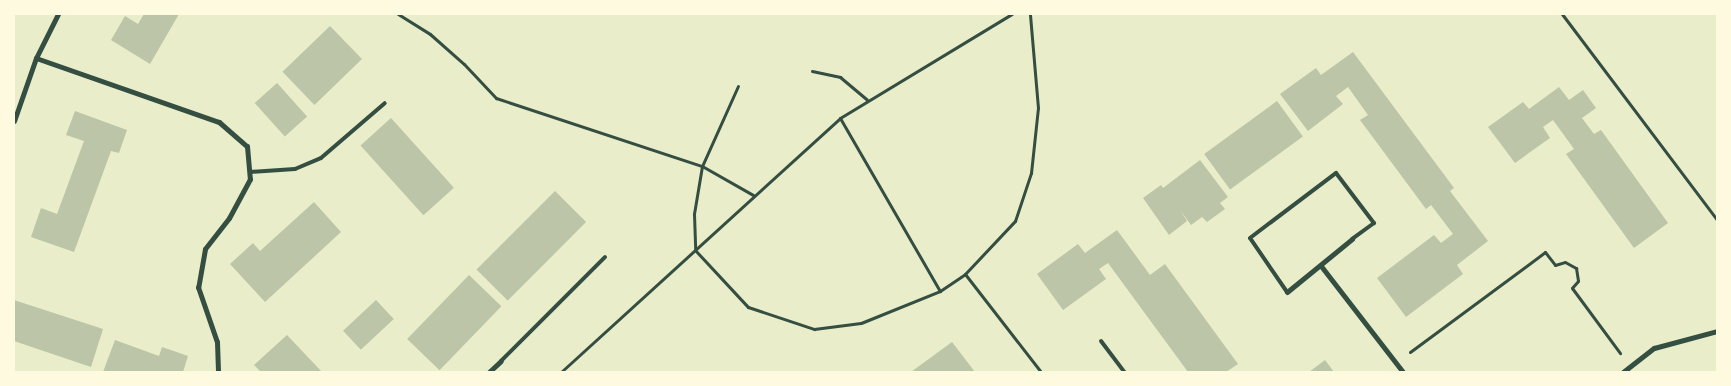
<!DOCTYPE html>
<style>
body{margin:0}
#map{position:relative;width:1731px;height:386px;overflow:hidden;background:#e9edc9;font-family:"Work Sans",sans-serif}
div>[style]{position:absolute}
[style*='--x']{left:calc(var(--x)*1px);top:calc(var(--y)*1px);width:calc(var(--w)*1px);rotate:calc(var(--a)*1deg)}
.building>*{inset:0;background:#bcc5a7;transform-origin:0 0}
.path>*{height:3px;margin:-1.5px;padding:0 1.5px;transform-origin:1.5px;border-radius:1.5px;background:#344e41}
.service>*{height:4px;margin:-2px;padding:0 2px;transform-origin:2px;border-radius:2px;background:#344e41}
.minor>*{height:5px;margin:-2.5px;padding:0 2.5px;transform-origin:2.5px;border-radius:2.5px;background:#344e41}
span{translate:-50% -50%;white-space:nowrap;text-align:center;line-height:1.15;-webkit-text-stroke:5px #fefae0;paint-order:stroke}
.frame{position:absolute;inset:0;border:15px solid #fefae0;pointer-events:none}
</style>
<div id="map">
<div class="building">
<i style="clip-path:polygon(144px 14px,179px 14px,150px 64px,111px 40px,125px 16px,138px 24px)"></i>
<i style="left:330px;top:26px;width:46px;height:66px;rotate:46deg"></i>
<i style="clip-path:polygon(1353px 52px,1454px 188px,1450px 191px,1488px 241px,1457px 265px,1463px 274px,1406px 317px,1377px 278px,1434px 235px,1441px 243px,1453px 234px,1431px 205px,1426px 209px,1360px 120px,1368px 115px,1348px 87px,1336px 96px,1343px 104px,1308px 131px,1280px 94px,1316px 68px,1321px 75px)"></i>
<i style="left:277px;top:83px;width:45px;height:30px;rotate:48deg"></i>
<i style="clip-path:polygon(1559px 87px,1569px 100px,1583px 90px,1596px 108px,1582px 118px,1594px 134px,1601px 130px,1668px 223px,1634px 248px,1566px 154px,1574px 149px,1553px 120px,1543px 127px,1550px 138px,1515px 163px,1488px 127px,1523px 102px,1529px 109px)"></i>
<i style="left:1277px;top:101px;width:44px;height:90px;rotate:54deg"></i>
<i style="clip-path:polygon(75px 111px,127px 130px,119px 153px,111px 151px,74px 252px,31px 237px,41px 208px,57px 214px,84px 141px,66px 135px)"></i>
<i style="left:391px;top:118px;width:94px;height:41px;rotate:48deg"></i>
<i style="clip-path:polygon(1200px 160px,1228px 197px,1220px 203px,1225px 209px,1207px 222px,1202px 217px,1191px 225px,1180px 210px,1187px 221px,1169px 235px,1143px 198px,1161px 185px,1163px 188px)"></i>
<i style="left:555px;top:191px;width:44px;height:111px;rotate:45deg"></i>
<i style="clip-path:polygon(314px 202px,341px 232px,265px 302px,230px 264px,253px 243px,260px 251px)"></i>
<i style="clip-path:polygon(1117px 230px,1150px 275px,1165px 264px,1238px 364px,1226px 372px,1188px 372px,1108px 263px,1099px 269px,1106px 279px,1063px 310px,1037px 274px,1078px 244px,1085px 253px)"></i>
<i style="left:469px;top:275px;width:45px;height:89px;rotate:44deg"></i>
<i style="clip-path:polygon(14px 300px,103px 329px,91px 367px,14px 341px)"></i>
<i style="left:376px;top:300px;width:26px;height:45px;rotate:47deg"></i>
<i style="clip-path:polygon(287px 335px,322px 372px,261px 372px,254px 365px)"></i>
<i style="clip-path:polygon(115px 340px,159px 356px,162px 347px,188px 356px,183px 372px,103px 372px)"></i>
<i style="clip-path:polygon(952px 342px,975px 372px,911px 372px)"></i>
<i style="clip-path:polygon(1325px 360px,1334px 372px,1309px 372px)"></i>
</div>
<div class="path">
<i style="--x:398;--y:14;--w:38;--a:32"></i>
<i style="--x:430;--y:34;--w:45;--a:41.4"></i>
<i style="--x:464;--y:64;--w:47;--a:46.7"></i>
<i style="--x:496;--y:98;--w:217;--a:18.3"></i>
<i style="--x:702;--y:166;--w:59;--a:29.6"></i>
<i style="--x:1562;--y:14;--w:258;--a:53"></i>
<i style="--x:812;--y:71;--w:29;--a:12"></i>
<i style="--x:840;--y:77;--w:35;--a:40"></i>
<i style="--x:738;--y:86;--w:88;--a:114.2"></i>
<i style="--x:702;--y:166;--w:49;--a:99.5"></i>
<i style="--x:694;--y:214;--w:36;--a:88"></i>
<i style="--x:695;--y:250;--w:78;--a:47.1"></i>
<i style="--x:748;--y:307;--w:70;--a:18.4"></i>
<i style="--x:814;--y:329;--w:47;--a:-7.3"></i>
<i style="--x:861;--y:323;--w:85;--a:-22.1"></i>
<i style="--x:940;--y:291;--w:30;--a:-34"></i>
<i style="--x:965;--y:274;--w:73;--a:-46.7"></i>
<i style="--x:1015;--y:221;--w:51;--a:-71.6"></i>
<i style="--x:1031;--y:173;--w:65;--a:-83.9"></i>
<i style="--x:1038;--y:108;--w:94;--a:-94.9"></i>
<i style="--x:840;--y:118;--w:200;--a:60"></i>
<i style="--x:965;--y:274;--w:124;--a:52.2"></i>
<i style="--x:1410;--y:352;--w:168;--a:-36.5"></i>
<i style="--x:1545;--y:252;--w:16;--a:52"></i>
<i style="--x:1555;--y:265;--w:10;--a:-17"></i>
<i style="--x:1565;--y:262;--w:13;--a:29"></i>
<i style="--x:1576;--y:268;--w:13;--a:81"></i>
<i style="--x:1578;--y:281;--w:9;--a:131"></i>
<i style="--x:1572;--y:288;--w:81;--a:53.6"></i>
<i style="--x:561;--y:372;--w:377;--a:-42.3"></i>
<i style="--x:840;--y:118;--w:201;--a:-31.2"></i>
</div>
<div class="service">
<i style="--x:250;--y:172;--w:45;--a:-3.8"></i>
<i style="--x:295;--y:169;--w:28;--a:-23"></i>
<i style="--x:321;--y:158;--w:84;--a:-40.7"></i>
<i style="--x:1287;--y:292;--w:65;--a:-124.4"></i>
<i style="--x:1250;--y:238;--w:108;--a:-37.1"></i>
<i style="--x:1336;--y:173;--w:63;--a:52.8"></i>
<i style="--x:1374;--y:223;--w:27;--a:144"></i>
<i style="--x:1101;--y:341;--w:39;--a:53"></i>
<i style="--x:501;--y:361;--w:147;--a:-45"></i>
</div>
<div class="minor">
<i style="--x:36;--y:58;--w:194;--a:19.3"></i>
<i style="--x:219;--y:122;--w:37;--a:41"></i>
<i style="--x:247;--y:146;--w:33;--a:85"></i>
<i style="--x:250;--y:179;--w:44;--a:118.3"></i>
<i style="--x:229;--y:218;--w:39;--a:128"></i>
<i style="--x:205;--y:249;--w:39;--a:100"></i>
<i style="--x:198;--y:287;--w:58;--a:70.9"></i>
<i style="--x:217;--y:342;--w:30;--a:88"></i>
<i style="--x:14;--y:121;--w:67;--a:-70.8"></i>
<i style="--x:36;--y:58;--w:49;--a:-63.4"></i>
<i style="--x:1321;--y:266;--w:134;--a:52.3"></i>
<i style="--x:1287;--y:292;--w:84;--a:-39.2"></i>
<i style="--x:489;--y:372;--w:16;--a:-43"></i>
<i style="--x:1623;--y:372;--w:39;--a:-38"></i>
<i style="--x:1654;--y:348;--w:65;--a:-15.1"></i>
</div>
<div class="frame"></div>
</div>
